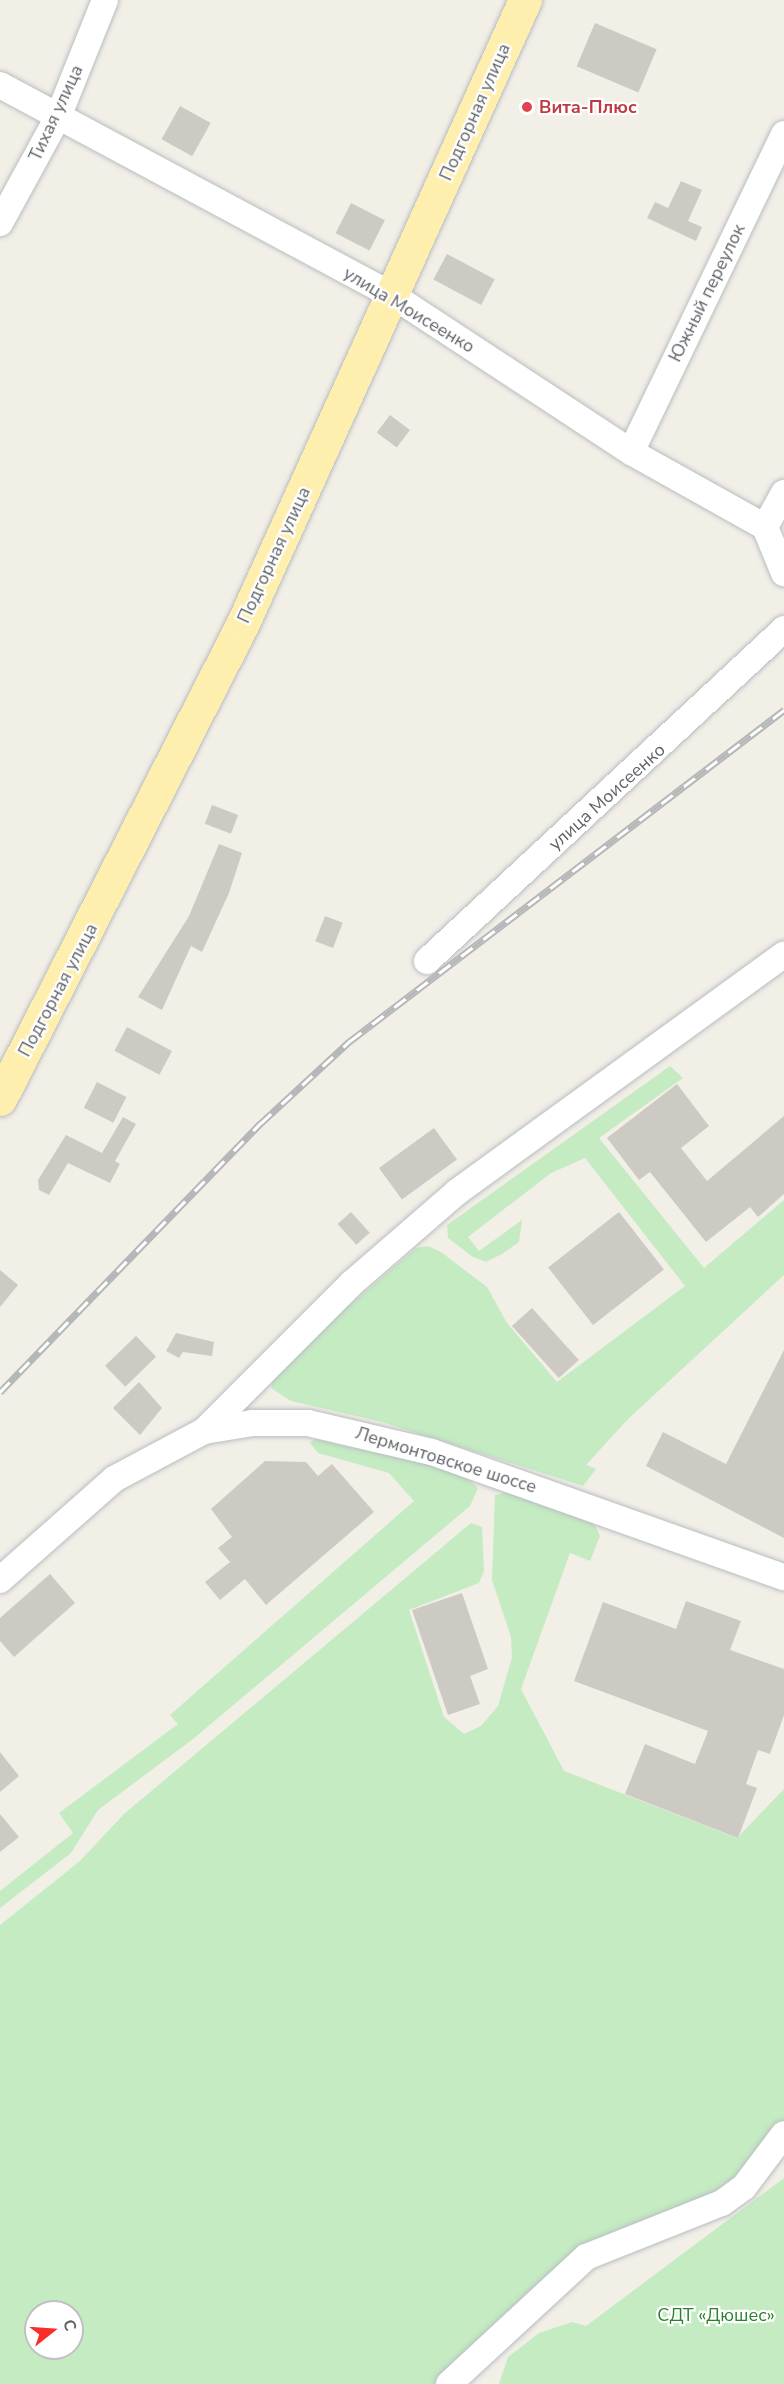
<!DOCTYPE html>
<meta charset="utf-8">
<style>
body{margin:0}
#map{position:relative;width:784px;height:2384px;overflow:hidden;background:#f2efe7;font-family:"Nunito Sans",sans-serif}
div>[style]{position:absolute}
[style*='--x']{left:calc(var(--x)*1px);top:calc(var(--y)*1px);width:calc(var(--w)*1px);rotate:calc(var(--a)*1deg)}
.green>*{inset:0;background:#c4ebc2}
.building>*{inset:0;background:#cdcac4;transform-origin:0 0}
.roads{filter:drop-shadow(0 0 2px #b9bdc2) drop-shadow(0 0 2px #b9bdc2)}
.minor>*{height:26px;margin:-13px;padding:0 13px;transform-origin:13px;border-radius:13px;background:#fff}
.major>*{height:33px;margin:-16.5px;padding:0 16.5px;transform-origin:16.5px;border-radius:16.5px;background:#ffefaf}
.rail>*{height:7px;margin-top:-3.5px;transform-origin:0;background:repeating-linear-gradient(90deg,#fff 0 14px,#b6b7b8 0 28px);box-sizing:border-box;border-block:2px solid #b6b7b8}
.dots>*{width:16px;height:16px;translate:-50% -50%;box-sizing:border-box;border:3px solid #fff;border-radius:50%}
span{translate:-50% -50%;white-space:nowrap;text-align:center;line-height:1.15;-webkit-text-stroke:4.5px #fff;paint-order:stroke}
.health-label{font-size:18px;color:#be3a42;font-weight:700}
.left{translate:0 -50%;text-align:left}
.street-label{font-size:18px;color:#5e6369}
.park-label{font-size:18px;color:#2c812d}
.north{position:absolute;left:24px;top:2300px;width:60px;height:60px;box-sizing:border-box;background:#fff;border:2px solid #bfc1c3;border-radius:50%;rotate:73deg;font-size:16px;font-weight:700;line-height:24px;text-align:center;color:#5e6369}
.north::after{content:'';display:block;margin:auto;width:21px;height:27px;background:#f92e26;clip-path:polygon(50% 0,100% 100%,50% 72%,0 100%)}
</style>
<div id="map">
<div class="green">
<i style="clip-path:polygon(670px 1066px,683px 1078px,599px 1138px,704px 1268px,784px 1200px,784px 1275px,628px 1419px,586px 1465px,596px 1469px,583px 1486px,382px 1422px,291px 1401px,271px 1388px,275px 1369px,416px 1248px,428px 1246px,441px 1252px,487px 1287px,507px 1323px,557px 1382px,685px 1286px,585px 1158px,551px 1173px,468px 1237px,479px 1251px,522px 1220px,519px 1242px,502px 1254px,486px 1262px,473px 1257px,448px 1238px,447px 1225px)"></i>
<i style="clip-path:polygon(315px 1439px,460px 1472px,478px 1488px,470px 1506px,193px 1739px,98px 1810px,71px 1853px,0 1908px,0 1891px,73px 1833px,59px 1813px,178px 1724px,170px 1715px,414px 1501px,389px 1473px,318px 1453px,310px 1443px)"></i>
<i style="clip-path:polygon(evenodd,507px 1493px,592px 1519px,600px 1536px,590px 1561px,570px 1553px,521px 1689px,564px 1771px,737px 1838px,784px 1789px,784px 2122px,741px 2183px,598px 2240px,441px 2384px,0 2384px,0 1925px,80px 1861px,124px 1814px,471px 1523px,482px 1527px,484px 1571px,479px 1583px,409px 1610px,444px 1717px,464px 1734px,481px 1726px,498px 1706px,512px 1657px,511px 1637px,492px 1580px,495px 1495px,507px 1493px,36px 2312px,72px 2312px,72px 2348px,36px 2348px,36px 2312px)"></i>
<i style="clip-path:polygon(784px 2178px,784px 2384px,499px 2384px,508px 2357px,539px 2333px,572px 2322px,586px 2326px)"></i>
</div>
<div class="building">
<i style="left:595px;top:23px;width:67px;height:47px;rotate:23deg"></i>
<i style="left:180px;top:106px;width:35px;height:38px;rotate:29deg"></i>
<i style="clip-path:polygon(681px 181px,702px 190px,688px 221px,702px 227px,696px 241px,647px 218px,655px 202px,668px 208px)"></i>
<i style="left:351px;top:203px;width:38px;height:34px;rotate:27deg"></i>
<i style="left:447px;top:254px;width:54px;height:29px;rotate:28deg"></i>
<i style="left:390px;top:415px;width:25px;height:22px;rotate:37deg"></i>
<i style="left:212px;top:805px;width:28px;height:20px;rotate:21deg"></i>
<i style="clip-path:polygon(219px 844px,242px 853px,229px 893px,202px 952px,191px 946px,162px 1010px,138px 997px,189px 916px)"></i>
<i style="left:325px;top:916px;width:19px;height:27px;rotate:21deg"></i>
<i style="left:127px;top:1027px;width:51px;height:27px;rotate:28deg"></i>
<i style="left:97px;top:1082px;width:33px;height:29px;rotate:27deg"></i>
<i style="clip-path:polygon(677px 1084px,709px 1126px,681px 1148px,707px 1181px,784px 1116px,784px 1194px,758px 1217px,750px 1207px,706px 1242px,650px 1172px,639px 1180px,607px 1138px)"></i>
<i style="clip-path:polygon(123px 1117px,136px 1124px,115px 1161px,120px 1164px,110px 1183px,68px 1163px,49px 1195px,39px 1190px,38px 1180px,66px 1135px,102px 1153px)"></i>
<i style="left:434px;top:1128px;width:39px;height:68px;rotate:54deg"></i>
<i style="left:351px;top:1212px;width:28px;height:18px;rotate:48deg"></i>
<i style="left:619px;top:1212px;width:73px;height:90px;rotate:52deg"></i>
<i style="clip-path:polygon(0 1270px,18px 1285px,0 1307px)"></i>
<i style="left:532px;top:1308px;width:70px;height:27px;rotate:48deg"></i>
<i style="clip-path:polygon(176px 1333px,214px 1342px,212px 1356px,183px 1352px,179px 1358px,166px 1351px)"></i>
<i style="left:136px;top:1336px;width:29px;height:43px;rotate:46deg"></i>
<i style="clip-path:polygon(784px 1350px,784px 1538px,646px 1466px,663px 1432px,726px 1464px)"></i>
<i style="clip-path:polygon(139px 1382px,162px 1408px,140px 1435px,113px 1408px)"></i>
<i style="clip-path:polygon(265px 1461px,306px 1462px,318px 1476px,332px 1464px,374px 1512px,266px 1605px,245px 1579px,220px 1600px,205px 1582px,230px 1562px,218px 1548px,232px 1537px,211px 1509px)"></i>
<i style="clip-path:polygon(50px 1574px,75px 1603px,14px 1657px,0 1641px,0 1618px)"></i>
<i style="clip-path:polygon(462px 1593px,488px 1669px,470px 1676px,480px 1704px,448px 1715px,412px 1610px)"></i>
<i style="clip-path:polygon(686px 1601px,741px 1621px,730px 1650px,784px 1669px,784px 1715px,770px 1754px,758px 1750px,746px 1784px,757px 1788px,738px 1838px,625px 1794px,645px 1744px,695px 1764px,708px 1731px,574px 1681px,603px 1602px,676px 1629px)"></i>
<i style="clip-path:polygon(0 1752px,19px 1776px,0 1792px)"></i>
<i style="clip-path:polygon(0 1814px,19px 1837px,0 1852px)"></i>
</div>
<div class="roads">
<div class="minor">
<i style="--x:0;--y:85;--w:445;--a:28.2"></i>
<i style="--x:392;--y:295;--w:286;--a:33.3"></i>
<i style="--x:631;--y:452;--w:154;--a:29.2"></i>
<i style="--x:765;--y:527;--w:50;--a:67.6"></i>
<i style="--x:0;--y:223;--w:121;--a:-61.3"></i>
<i style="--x:58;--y:117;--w:126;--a:-68.1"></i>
<i style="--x:631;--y:452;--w:353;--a:-64.3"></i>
<i style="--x:765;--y:527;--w:39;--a:-61"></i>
<i style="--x:427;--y:961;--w:488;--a:-42.9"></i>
<i style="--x:204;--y:1431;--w:209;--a:-45"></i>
<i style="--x:352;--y:1283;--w:139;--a:-40.9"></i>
<i style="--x:457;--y:1192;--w:404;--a:-36"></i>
<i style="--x:0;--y:1580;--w:152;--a:-41.5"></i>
<i style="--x:114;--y:1479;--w:102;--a:-28.1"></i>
<i style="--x:204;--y:1431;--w:50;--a:-9.3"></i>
<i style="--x:253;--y:1423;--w:55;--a:0"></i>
<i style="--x:308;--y:1423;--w:127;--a:13.2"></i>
<i style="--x:432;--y:1452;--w:374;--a:19.6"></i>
<i style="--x:449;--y:2384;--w:187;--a:-42.8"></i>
<i style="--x:586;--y:2257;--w:146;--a:-21.7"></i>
<i style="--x:722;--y:2203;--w:27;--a:-36"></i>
<i style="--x:744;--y:2187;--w:66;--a:-53"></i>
</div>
<div class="major">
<i style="--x:0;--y:1099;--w:534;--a:-62.96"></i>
<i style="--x:243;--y:623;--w:684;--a:-65.65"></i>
</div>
</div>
<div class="rail">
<i style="--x:0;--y:1392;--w:375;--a:-45.9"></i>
<i style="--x:261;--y:1123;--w:121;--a:-42.7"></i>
<i style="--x:350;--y:1041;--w:546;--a:-37.33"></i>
</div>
<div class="dots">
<i style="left:527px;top:107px;background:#e0444e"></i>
</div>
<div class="health-label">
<span class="left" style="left:539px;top:107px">Вита-Плюс</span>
</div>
<div class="street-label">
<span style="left:475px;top:112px;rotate:-66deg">Подгорная улица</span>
<span style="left:56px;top:113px;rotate:-65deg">Тихая улица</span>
<span style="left:707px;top:293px;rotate:-64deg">Южный переулок</span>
<span style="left:409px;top:310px;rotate:31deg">улица Моисеенко</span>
<span style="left:274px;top:555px;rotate:-65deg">Подгорная улица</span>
<span style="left:607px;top:797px;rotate:-42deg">улица Моисеенко</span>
<span style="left:58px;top:990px;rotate:-62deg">Подгорная улица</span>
<span style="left:446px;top:1460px;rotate:17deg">Лермонтовское шоссе</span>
</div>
<div class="park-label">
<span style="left:716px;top:2315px">СДТ «Дюшес»</span>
</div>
<div class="north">С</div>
</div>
